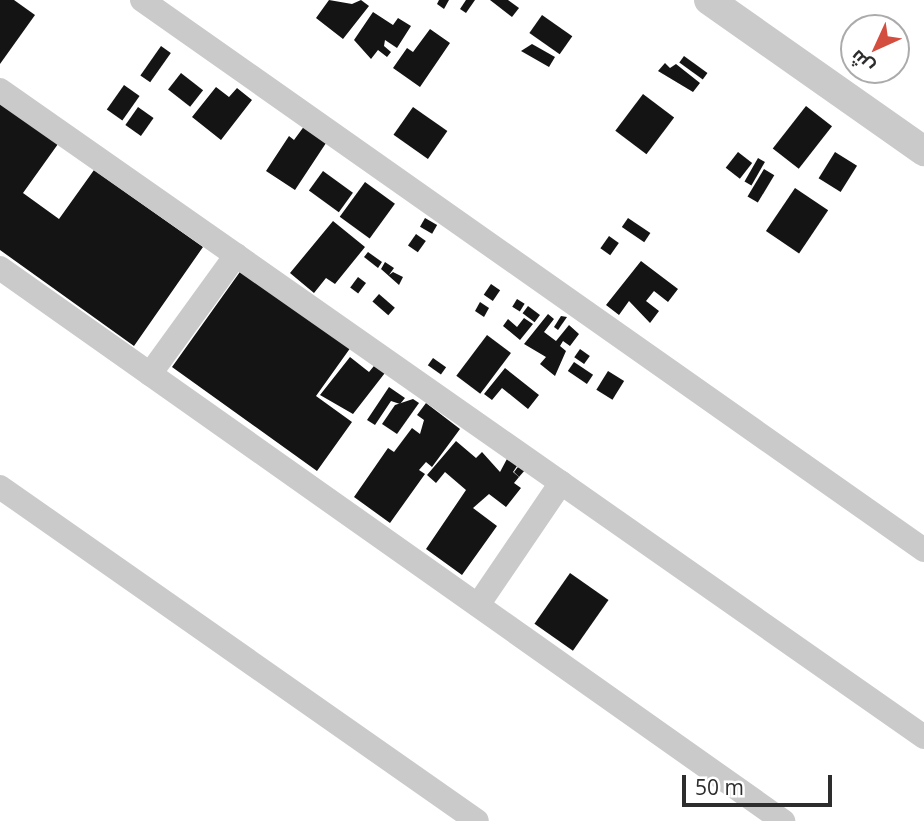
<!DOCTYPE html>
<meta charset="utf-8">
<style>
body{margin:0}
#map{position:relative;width:924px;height:821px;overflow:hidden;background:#fff;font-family:"Open Sans",Cairo,sans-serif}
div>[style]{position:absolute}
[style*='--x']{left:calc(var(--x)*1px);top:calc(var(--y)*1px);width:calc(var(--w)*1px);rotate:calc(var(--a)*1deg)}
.building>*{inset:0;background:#141414;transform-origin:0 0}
.minor>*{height:24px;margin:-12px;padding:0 12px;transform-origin:12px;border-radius:12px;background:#cacaca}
.tertiary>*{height:30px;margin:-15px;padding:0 15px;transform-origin:15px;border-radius:15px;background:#cacaca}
span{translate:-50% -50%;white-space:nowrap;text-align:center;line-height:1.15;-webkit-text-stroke:7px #fff;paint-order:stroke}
.north{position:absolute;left:840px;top:14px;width:70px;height:70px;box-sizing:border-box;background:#fff;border:2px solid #ababab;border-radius:50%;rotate:225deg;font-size:19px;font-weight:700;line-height:28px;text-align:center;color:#2d2d2d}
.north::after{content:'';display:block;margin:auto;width:24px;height:32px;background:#d44e3f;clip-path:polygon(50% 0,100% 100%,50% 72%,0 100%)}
.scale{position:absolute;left:682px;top:775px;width:150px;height:32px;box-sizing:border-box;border:4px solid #2d2d2d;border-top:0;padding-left:9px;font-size:21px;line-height:24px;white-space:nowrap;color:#2d2d2d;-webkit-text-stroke:5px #fff;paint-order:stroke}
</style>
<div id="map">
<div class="building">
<i style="clip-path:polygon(0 0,14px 0,35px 15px,0 64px)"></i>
<i style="clip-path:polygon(329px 0,352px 4px,361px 0,369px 6px,343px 39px,316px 18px)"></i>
<i style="clip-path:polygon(439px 0,449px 0,444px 9px,437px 4px)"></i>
<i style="clip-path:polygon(466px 0,475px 0,466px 13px,460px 9px)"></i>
<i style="clip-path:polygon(490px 0,508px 0,519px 8px,512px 17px)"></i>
<i style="clip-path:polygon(373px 12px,393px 25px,398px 18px,411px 26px,397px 48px,385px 40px,384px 46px,391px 52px,387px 57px,378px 50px,371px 59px,354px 40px)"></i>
<i style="left:542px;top:15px;width:37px;height:22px;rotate:35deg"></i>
<i style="clip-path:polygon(430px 29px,450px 43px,420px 87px,393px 68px,407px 48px,413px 52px)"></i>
<i style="clip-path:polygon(532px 44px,555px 57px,549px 67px,521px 51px)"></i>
<i style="left:161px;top:46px;width:12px;height:36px;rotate:35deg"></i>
<i style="left:684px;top:56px;width:29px;height:8px;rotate:36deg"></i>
<i style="clip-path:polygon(665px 63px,670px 68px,676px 64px,700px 83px,693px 92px,658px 71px)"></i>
<i style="left:181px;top:73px;width:28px;height:21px;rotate:38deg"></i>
<i style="left:124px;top:85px;width:19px;height:30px;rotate:35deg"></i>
<i style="clip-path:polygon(216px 87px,229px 97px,237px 88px,252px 100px,221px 140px,192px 117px)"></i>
<i style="left:643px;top:94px;width:39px;height:46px;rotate:37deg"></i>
<i style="clip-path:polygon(0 102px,58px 144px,23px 193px,59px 219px,94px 170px,203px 247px,134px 346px,0 250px)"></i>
<i style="left:806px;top:106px;width:33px;height:54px;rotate:38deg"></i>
<i style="left:138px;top:107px;width:19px;height:22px;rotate:35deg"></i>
<i style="left:413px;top:107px;width:42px;height:34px;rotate:35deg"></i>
<i style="clip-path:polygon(305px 125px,328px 140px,295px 190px,266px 171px,289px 136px,294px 140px)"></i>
<i style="left:738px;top:152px;width:18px;height:20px;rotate:38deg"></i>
<i style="left:835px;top:152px;width:26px;height:31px;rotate:32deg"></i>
<i style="left:758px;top:158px;width:8px;height:27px;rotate:30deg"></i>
<i style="left:764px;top:169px;width:12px;height:32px;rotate:31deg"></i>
<i style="left:323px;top:171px;width:37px;height:24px;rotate:36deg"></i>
<i style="left:365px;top:182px;width:37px;height:43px;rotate:36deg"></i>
<i style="left:795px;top:188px;width:40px;height:52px;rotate:34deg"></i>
<i style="left:425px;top:218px;width:14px;height:10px;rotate:30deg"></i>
<i style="left:628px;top:218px;width:27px;height:11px;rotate:34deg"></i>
<i style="clip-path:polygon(333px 221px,365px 247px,335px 284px,326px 278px,314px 293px,290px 273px)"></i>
<i style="left:416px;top:234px;width:12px;height:14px;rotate:35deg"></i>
<i style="left:609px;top:236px;width:12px;height:15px;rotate:35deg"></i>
<i style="clip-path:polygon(368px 252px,382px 262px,378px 268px,364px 257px)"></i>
<i style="clip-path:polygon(641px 261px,678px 289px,668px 302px,654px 291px,646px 301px,659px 311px,650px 323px,629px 301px,619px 315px,606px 305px)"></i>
<i style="clip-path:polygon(385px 262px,394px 268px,389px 275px,393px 272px,403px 277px,399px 285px,381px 269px)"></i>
<i style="clip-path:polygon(242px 269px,351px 347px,316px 396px,352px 422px,317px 471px,172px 367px)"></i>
<i style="left:358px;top:277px;width:10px;height:13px;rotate:37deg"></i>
<i style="left:491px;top:284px;width:11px;height:13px;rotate:34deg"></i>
<i style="left:379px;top:294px;width:21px;height:10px;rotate:41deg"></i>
<i style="left:517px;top:299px;width:9px;height:9px;rotate:32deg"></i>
<i style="clip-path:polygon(480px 302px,489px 308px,484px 317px,475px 311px)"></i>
<i style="left:528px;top:306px;width:15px;height:9px;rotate:37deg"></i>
<i style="clip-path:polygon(548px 314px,554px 319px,544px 332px,556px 341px,569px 325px,579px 334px,570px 346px,563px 341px,560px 346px,566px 351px,555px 376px,540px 364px,546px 357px,524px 344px)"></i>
<i style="clip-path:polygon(561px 316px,567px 317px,558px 330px,554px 327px)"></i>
<i style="clip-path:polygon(524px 318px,533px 324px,520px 340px,503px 326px,508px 319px,517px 327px)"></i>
<i style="left:487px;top:335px;width:30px;height:51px;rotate:37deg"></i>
<i style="left:580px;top:349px;width:12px;height:10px;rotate:35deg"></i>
<i style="clip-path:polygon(350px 357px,369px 372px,378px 361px,388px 369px,353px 414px,320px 395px)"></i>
<i style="left:433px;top:358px;width:16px;height:9px;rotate:35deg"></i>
<i style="left:574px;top:362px;width:23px;height:11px;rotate:34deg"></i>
<i style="clip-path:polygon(505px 368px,539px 395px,528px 409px,502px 388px,492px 400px,484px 394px)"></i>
<i style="left:608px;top:371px;width:19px;height:22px;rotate:32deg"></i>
<i style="clip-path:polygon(389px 387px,405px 398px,400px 404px,391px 401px,375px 425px,367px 420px)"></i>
<i style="clip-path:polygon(413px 399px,419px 403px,397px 434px,382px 424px,395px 405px)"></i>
<i style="clip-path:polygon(426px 403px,460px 429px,432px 467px,426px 462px,419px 470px,425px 474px,390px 523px,354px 497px,388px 448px,394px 452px,412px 428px,420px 434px,424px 420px,417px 415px)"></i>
<i style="clip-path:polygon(456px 441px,476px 458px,482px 452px,500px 472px,508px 457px,517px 466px,513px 472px,519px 477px,514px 483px,521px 488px,506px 507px,489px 494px,473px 508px,497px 526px,462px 575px,426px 549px,466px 490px,445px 472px,436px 483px,427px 475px)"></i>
<i style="clip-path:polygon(518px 467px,525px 470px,519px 477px,514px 472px)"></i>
<i style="left:570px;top:573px;width:47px;height:62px;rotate:35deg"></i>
</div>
<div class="minor">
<i style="--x:142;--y:0;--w:956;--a:35.12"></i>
<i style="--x:0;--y:90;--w:1128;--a:35"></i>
<i style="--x:0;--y:268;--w:959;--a:35.23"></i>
<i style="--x:150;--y:374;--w:147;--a:-54.1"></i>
<i style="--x:0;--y:487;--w:582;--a:35"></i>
<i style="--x:478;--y:605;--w:148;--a:-55.8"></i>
</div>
<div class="tertiary">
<i style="--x:709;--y:0;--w:263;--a:35.1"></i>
</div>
<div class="north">ش</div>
<div class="scale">50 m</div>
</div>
